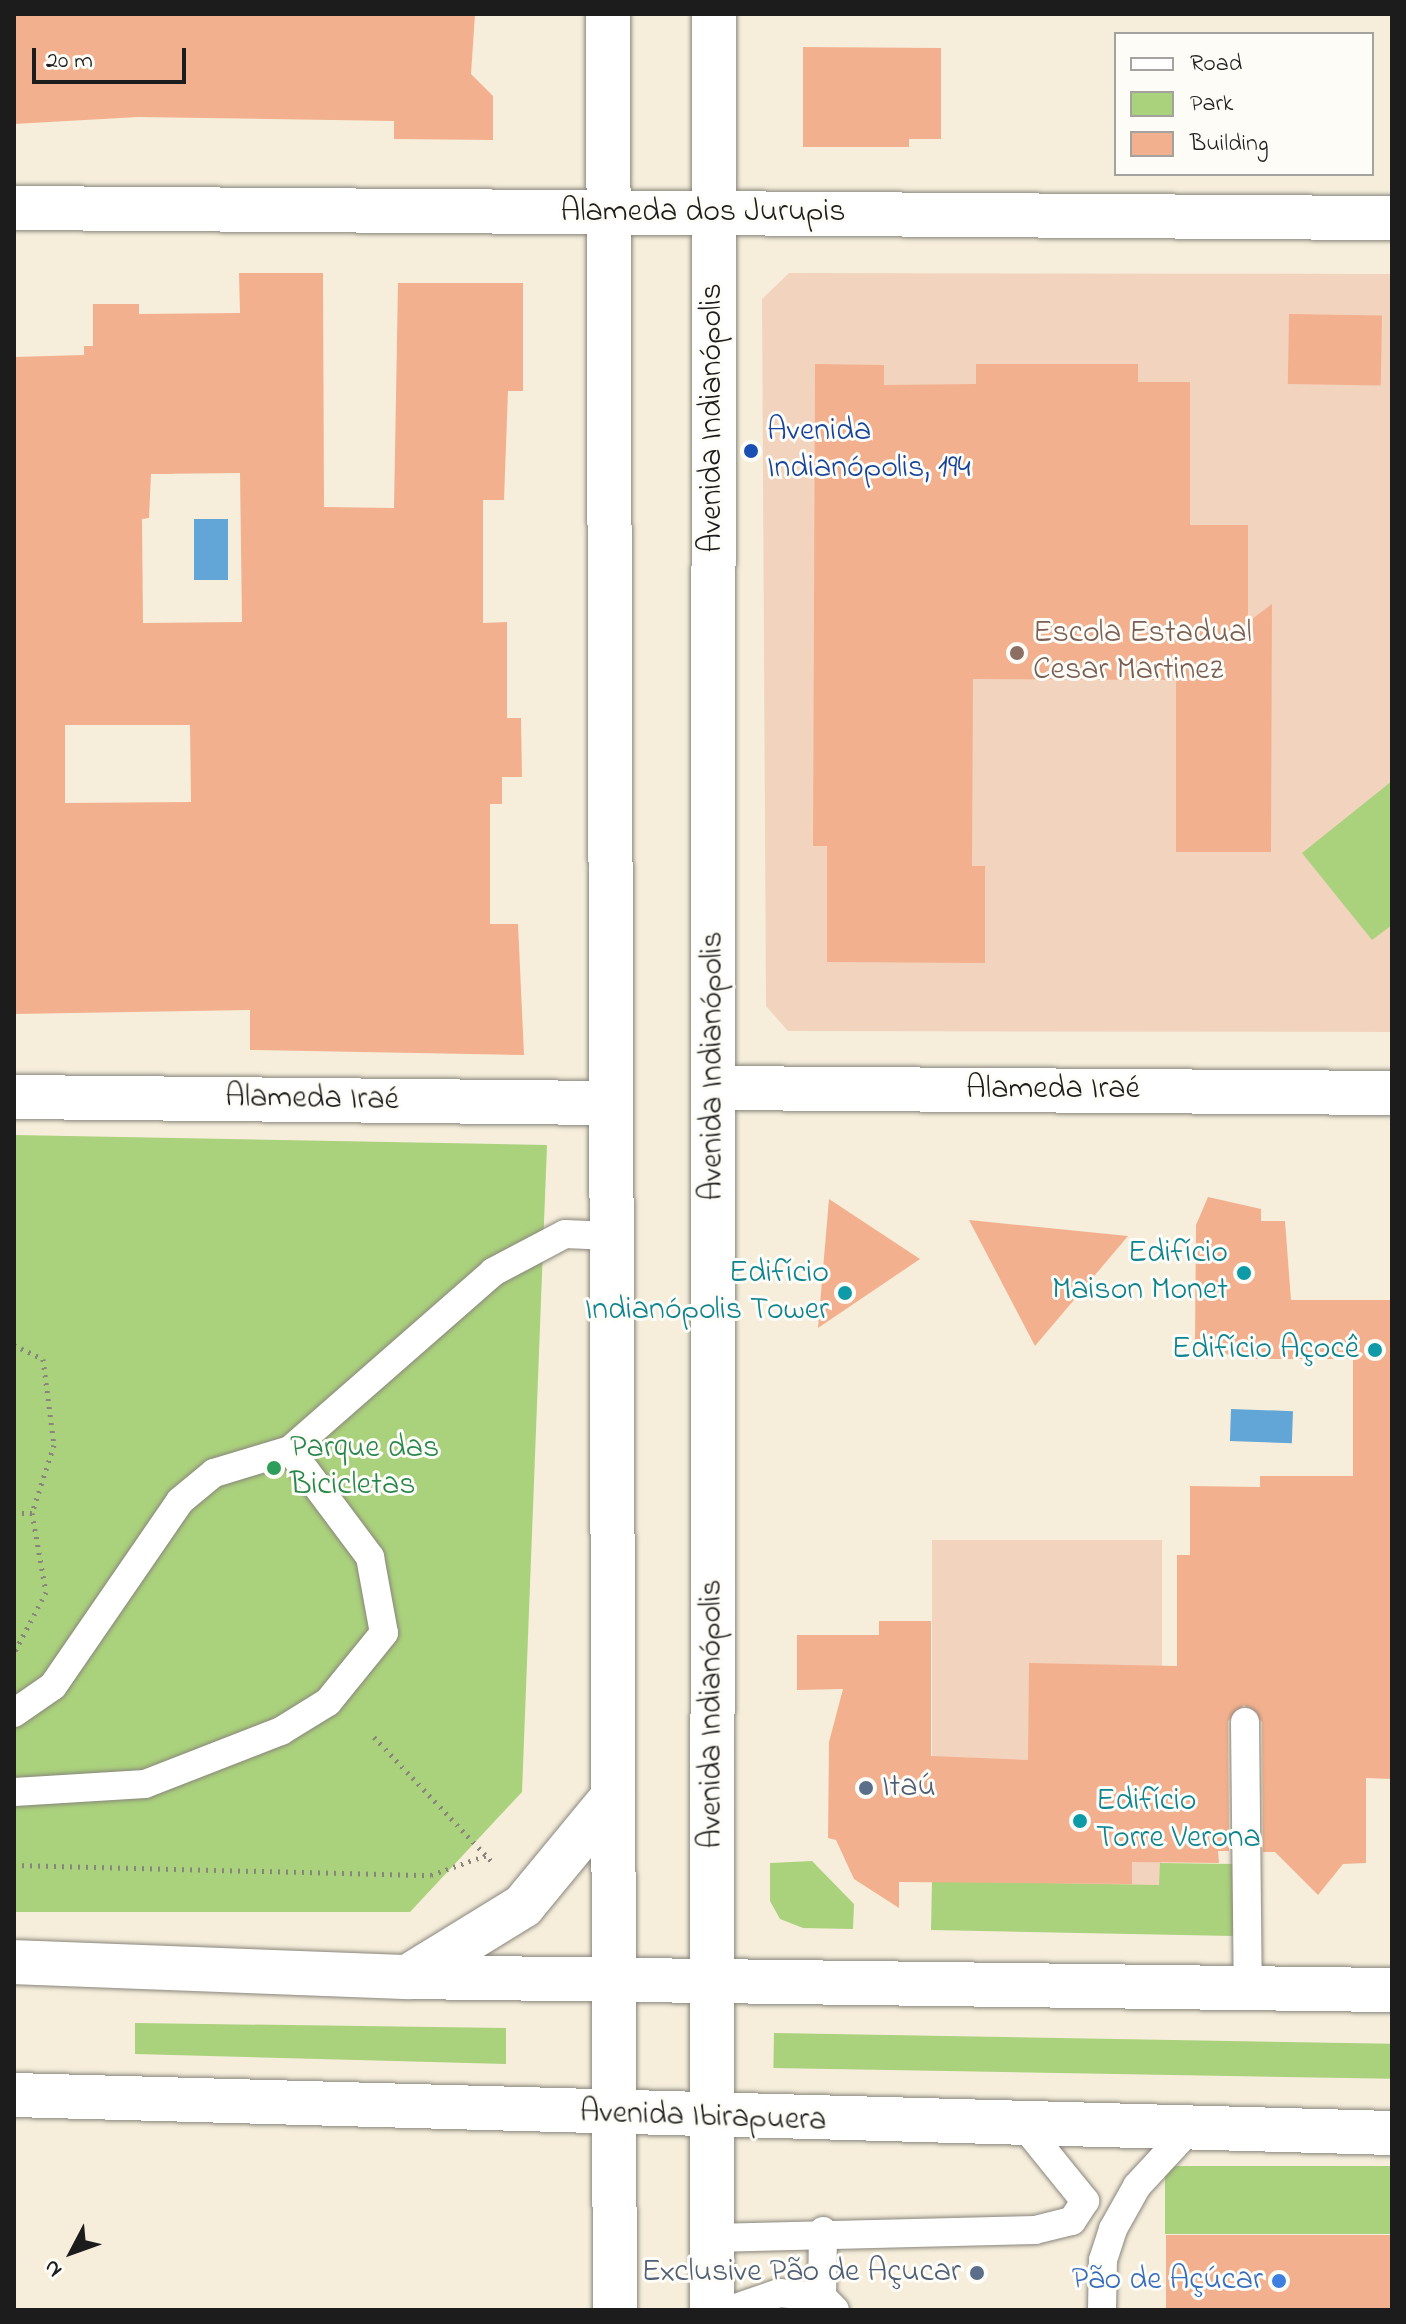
<!DOCTYPE html>
<meta charset="utf-8">
<style>
body{margin:0}
#map{position:relative;width:1406px;height:2324px;overflow:hidden;background:#f6eedb;font-family:"Indie Flower",sans-serif}
div>[style]{position:absolute}
[style*='--x']{left:calc(var(--x)*1px);top:calc(var(--y)*1px);width:calc(var(--w)*1px);rotate:calc(var(--a)*1deg)}
.built>*{inset:0;background:#f2d4be;transform-origin:0 0}
.green>*{inset:0;background:#aad17c;transform-origin:0 0}
.water>*{inset:0;background:#62a6d7;transform-origin:0 0}
.building>*{inset:0;background:#f3b08e;transform-origin:0 0}
.path>*{height:5px;margin-top:-2.5px;transform-origin:0;background:repeating-linear-gradient(90deg,#89857c 0 2px,transparent 0 8px)}
.roads{filter:drop-shadow(0 0 2px #89857c) drop-shadow(0 0 2px #89857c)}
.lane>*{height:28px;margin:-14px;padding:0 14px;transform-origin:14px;border-radius:14px;background:#fff}
.street>*{height:44px;margin:-22px;padding:0 22px;transform-origin:22px;border-radius:22px;background:#fff}
.primary>*{height:44px;margin:-22px;padding:0 22px;transform-origin:22px;border-radius:22px;background:#fff}
.dots>*{width:22px;height:22px;translate:-50% -50%;box-sizing:border-box;border:4px solid #fdfcf7;border-radius:50%}
span{translate:-50% -50%;white-space:nowrap;text-align:center;line-height:1.15;-webkit-text-stroke:6px #fdfcf7;paint-order:stroke}
.street-label{font-size:32px;color:#1c1c1c}
.transit-label{font-size:32px;color:#164399}
.left{translate:0 -50%;text-align:left}
.education-label{font-size:32px;color:#785e54}
.culture-label{font-size:32px;color:#0d838f}
.right{translate:-100% -50%;text-align:right}
.leisure-label{font-size:32px;color:#27864d}
.service-label{font-size:32px;color:#4e5e75}
.shop-label{font-size:32px;color:#366cbe}
.frame{position:absolute;inset:0;border:16px solid #1c1c1c;pointer-events:none}
.legend{position:absolute;left:1114px;top:32px;width:260px;height:144px;box-sizing:border-box;background:#fdfcf7;border:2px solid #a3a29f;margin:0;padding:10px 14px;list-style:none;font-size:24px;color:#1c1c1c}
.legend li{display:flex;align-items:center;gap:16px;height:40px}
.legend b{width:40px;border:2px solid #a3a29f}
.north{position:absolute;left:32px;top:2212px;width:80px;height:80px;-webkit-text-stroke:6px #fdfcf7;paint-order:stroke;rotate:229deg;font-size:22px;font-weight:700;line-height:32px;text-align:center;color:#1c1c1c}
.north::after{content:'';display:block;margin:auto;width:28px;height:36px;background:#1c1c1c;clip-path:polygon(50% 0,100% 100%,50% 72%,0 100%)}
.scale{position:absolute;left:32px;top:48px;width:154px;height:36px;box-sizing:border-box;border:4px solid #1c1c1c;border-top:0;padding-left:10px;font-size:24px;line-height:28px;white-space:nowrap;color:#1c1c1c;-webkit-text-stroke:6px #fdfcf7;paint-order:stroke}
</style>
<div id="map">
<div class="built">
<i style="clip-path:polygon(789px 273px,1392px 274px,1392px 1032px,788px 1031px,766px 1006px,762px 299px)"></i>
<i style="left:932px;top:1540px;width:230px;height:390px"></i>
</div>
<div class="green">
<i style="clip-path:polygon(1392px 781px,1392px 925px,1372px 940px,1302px 853px)"></i>
<i style="clip-path:polygon(14px 1135px,547px 1145px,522px 1792px,410px 1912px,14px 1912px)"></i>
<i style="clip-path:polygon(812px 1861px,854px 1904px,853px 1929px,803px 1928px,780px 1919px,770px 1901px,770px 1863px)"></i>
<i style="clip-path:polygon(1160px 1863px,1234px 1864px,1233px 1936px,931px 1930px,932px 1881px,1159px 1885px)"></i>
<i style="clip-path:polygon(135px 2023px,506px 2028px,506px 2064px,135px 2054px)"></i>
<i style="left:774px;top:2033px;width:618px;height:35px;rotate:1deg"></i>
<i style="left:1392px;top:2166px;width:68px;height:227px;rotate:90deg"></i>
</div>
<div class="water">
<i style="left:194px;top:519px;width:34px;height:61px"></i>
<i style="left:1231px;top:1409px;width:62px;height:32px;rotate:2deg"></i>
</div>
<div class="building">
<i style="clip-path:polygon(14px 14px,475px 14px,471px 74px,493px 96px,493px 140px,394px 139px,394px 121px,138px 117px,14px 124px)"></i>
<i style="clip-path:polygon(803px 47px,941px 48px,941px 139px,909px 139px,909px 147px,803px 147px)"></i>
<i style="clip-path:polygon(evenodd,239px 273px,323px 273px,324px 507px,394px 508px,398px 283px,523px 283px,523px 391px,508px 391px,504px 500px,483px 500px,483px 623px,507px 622px,507px 718px,521px 718px,522px 777px,502px 777px,502px 804px,490px 804px,490px 924px,518px 924px,524px 1055px,250px 1050px,250px 1010px,14px 1014px,14px 357px,84px 355px,84px 346px,93px 346px,93px 304px,139px 304px,139px 314px,240px 313px,239px 273px,240px 473px,242px 622px,143px 623px,142px 519px,149px 518px,151px 474px,240px 473px,239px 273px,65px 725px,190px 725px,191px 802px,65px 803px,65px 725px)"></i>
<i style="left:1289px;top:314px;width:93px;height:70px;rotate:1deg"></i>
<i style="clip-path:polygon(815px 364px,884px 365px,884px 385px,976px 384px,976px 364px,1138px 364px,1138px 382px,1190px 382px,1190px 525px,1248px 525px,1248px 622px,1272px 604px,1271px 852px,1176px 852px,1176px 680px,973px 679px,972px 866px,985px 866px,985px 963px,827px 962px,827px 846px,813px 846px)"></i>
<i style="clip-path:polygon(1208px 1197px,1261px 1209px,1261px 1221px,1285px 1221px,1291px 1300px,1392px 1300px,1392px 1779px,1366px 1778px,1366px 1863px,1343px 1864px,1318px 1895px,1275px 1852px,1263px 1852px,1262px 1722px,1244px 1705px,1228px 1721px,1229px 1851px,1218px 1851px,1219px 1863px,1132px 1862px,1132px 1884px,899px 1882px,899px 1908px,854px 1879px,836px 1840px,828px 1838px,829px 1742px,843px 1689px,797px 1690px,797px 1635px,879px 1635px,879px 1621px,931px 1621px,931px 1756px,1028px 1760px,1029px 1663px,1177px 1666px,1177px 1555px,1190px 1555px,1190px 1486px,1260px 1487px,1260px 1476px,1353px 1476px,1353px 1359px,1250px 1359px,1201px 1349px,1195px 1340px,1196px 1225px)"></i>
<i style="clip-path:polygon(829px 1199px,920px 1259px,818px 1328px)"></i>
<i style="clip-path:polygon(969px 1220px,1128px 1236px,1035px 1346px)"></i>
<i style="left:1392px;top:2235px;width:75px;height:226px;rotate:90deg"></i>
</div>
<div class="path">
<i style="--x:14;--y:1345;--w:32;--a:26"></i>
<i style="--x:43;--y:1359;--w:87;--a:82.7"></i>
<i style="--x:54;--y:1445;--w:71;--a:107.9"></i>
<i style="--x:32;--y:1513;--w:80;--a:80"></i>
<i style="--x:46;--y:1592;--w:69;--a:117.7"></i>
<i style="--x:14;--y:1513;--w:18;--a:0"></i>
<i style="--x:374;--y:1737;--w:175;--a:46.6"></i>
<i style="--x:14;--y:1865;--w:417;--a:1.4"></i>
<i style="--x:431;--y:1875;--w:59;--a:-19.7"></i>
</div>
<div class="roads">
<div class="lane">
<i style="--x:290;--y:1450;--w:270;--a:-41.2"></i>
<i style="--x:493;--y:1272;--w:81;--a:-27.8"></i>
<i style="--x:565;--y:1234;--w:47;--a:2.4"></i>
<i style="--x:14;--y:1713;--w:47;--a:-34.7"></i>
<i style="--x:53;--y:1686;--w:224;--a:-55.5"></i>
<i style="--x:180;--y:1501;--w:44;--a:-39.5"></i>
<i style="--x:214;--y:1473;--w:79;--a:-16.8"></i>
<i style="--x:290;--y:1450;--w:134;--a:53.2"></i>
<i style="--x:370;--y:1557;--w:77;--a:79.6"></i>
<i style="--x:384;--y:1633;--w:89;--a:129.1"></i>
<i style="--x:328;--y:1702;--w:55;--a:148.3"></i>
<i style="--x:281;--y:1731;--w:146;--a:158.7"></i>
<i style="--x:145;--y:1784;--w:131;--a:176.5"></i>
<i style="--x:1245;--y:1722;--w:266;--a:89.4"></i>
<i style="--x:712;--y:2238;--w:323;--a:-1.4"></i>
<i style="--x:1035;--y:2230;--w:38;--a:-14"></i>
<i style="--x:1072;--y:2221;--w:24;--a:-57"></i>
<i style="--x:1085;--y:2201;--w:95;--a:-129"></i>
<i style="--x:822;--y:2297;--w:66;--a:-89.1"></i>
<i style="--x:730;--y:2310;--w:52;--a:-19.1"></i>
<i style="--x:779;--y:2293;--w:43;--a:5.3"></i>
<i style="--x:822;--y:2297;--w:18;--a:45"></i>
<i style="--x:1102;--y:2310;--w:50;--a:-88.9"></i>
<i style="--x:1103;--y:2260;--w:33;--a:-72"></i>
<i style="--x:1113;--y:2229;--w:49;--a:-60.8"></i>
<i style="--x:1137;--y:2186;--w:75;--a:-47.2"></i>
</div>
<div class="street">
<i style="--x:14;--y:208;--w:1378;--a:0.42"></i>
<i style="--x:714;--y:1088;--w:678;--a:0.42"></i>
<i style="--x:14;--y:1097;--w:596;--a:0.58"></i>
</div>
<div class="primary">
<i style="--x:608;--y:14;--w:2296;--a:89.83"></i>
<i style="--x:14;--y:1962;--w:394;--a:2.2"></i>
<i style="--x:408;--y:1977;--w:984;--a:0.76"></i>
<i style="--x:414;--y:1973;--w:128;--a:-31.6"></i>
<i style="--x:523;--y:1906;--w:141;--a:-50.5"></i>
<i style="--x:14;--y:2095;--w:1379;--a:1.58"></i>
<i style="--x:712;--y:2310;--w:2296;--a:-89.95"></i>
</div>
</div>
<div class="dots">
<i style="left:751px;top:451px;background:#1a4fb4"></i>
<i style="left:1017px;top:653px;background:#8d6e63"></i>
<i style="left:1244px;top:1273px;background:#0f9aa8"></i>
<i style="left:845px;top:1293px;background:#0f9aa8"></i>
<i style="left:1375px;top:1350px;background:#0f9aa8"></i>
<i style="left:274px;top:1468px;background:#2e9e5b"></i>
<i style="left:866px;top:1788px;background:#5c6f8a"></i>
<i style="left:1080px;top:1821px;background:#0f9aa8"></i>
<i style="left:977px;top:2273px;background:#5c6f8a"></i>
<i style="left:1279px;top:2281px;background:#3f7fe0"></i>
</div>
<div class="street-label">
<span style="left:703px;top:213px">Alameda dos Jurupis</span>
<span style="left:713px;top:418px;rotate:-90deg">Avenida Indianópolis</span>
<span style="left:714px;top:1066px;rotate:-90deg">Avenida Indianópolis</span>
<span style="left:1053px;top:1090px">Alameda Iraé</span>
<span style="left:312px;top:1100px;rotate:1deg">Alameda Iraé</span>
<span style="left:713px;top:1714px;rotate:-90deg">Avenida Indianópolis</span>
<span style="left:703px;top:2118px;rotate:2deg">Avenida Ibirapuera</span>
</div>
<div class="transit-label">
<span class="left" style="left:767px;top:451px">Avenida<br>Indianópolis, 194</span>
</div>
<div class="education-label">
<span class="left" style="left:1033px;top:653px">Escola Estadual<br>Cesar Martinez</span>
</div>
<div class="culture-label">
<span class="right" style="left:1228px;top:1273px">Edifício<br>Maison Monet</span>
<span class="right" style="left:829px;top:1293px">Edifício<br>Indianópolis Tower</span>
<span class="right" style="left:1359px;top:1350px">Edifício Açocê</span>
<span class="left" style="left:1096px;top:1821px">Edifício<br>Torre Verona</span>
</div>
<div class="leisure-label">
<span class="left" style="left:290px;top:1468px">Parque das<br>Bicicletas</span>
</div>
<div class="service-label">
<span class="left" style="left:882px;top:1788px">Itaú</span>
<span class="right" style="left:961px;top:2273px">Exclusive Pão de Açucar</span>
</div>
<div class="shop-label">
<span class="right" style="left:1263px;top:2281px">Pão de Açúcar</span>
</div>
<div class="frame"></div>
<ul class="legend">
<li><b style="height:10px;background:#fff"></b>Road</li>
<li><b style="height:22px;background:#aad17c"></b>Park</li>
<li><b style="height:22px;background:#f3b08e"></b>Building</li>
</ul>
<div class="north">N</div>
<div class="scale">20 m</div>
</div>
